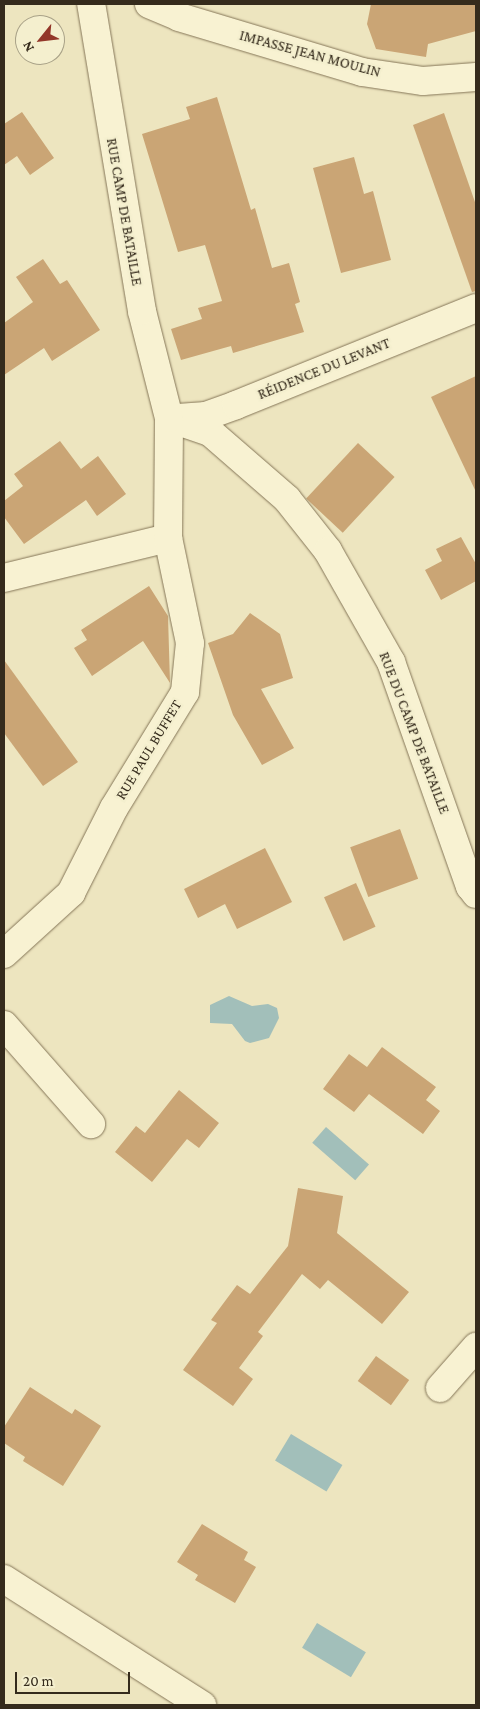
<!DOCTYPE html>
<meta charset="utf-8">
<style>
body{margin:0}
#map{position:relative;width:480px;height:1709px;overflow:hidden;background:#ede5bf;font-family:"Crimson Pro",serif}
div>[style]{position:absolute}
[style*='--x']{left:calc(var(--x)*1px);top:calc(var(--y)*1px);width:calc(var(--w)*1px);rotate:calc(var(--a)*1deg)}
.water>*{inset:0;background:#a2bfba;transform-origin:0 0}
.building>*{inset:0;background:#caa575;transform-origin:0 0}
.roads{filter:drop-shadow(0 0 1px #857658) drop-shadow(0 0 1px #857658)}
.minor>*{height:28px;margin:-14px;padding:0 14px;transform-origin:14px;border-radius:14px;background:#f8f2d2}
.tertiary>*{height:28px;margin:-14px;padding:0 14px;transform-origin:14px;border-radius:14px;background:#f8f2d2}
span{translate:-50% -50%;white-space:nowrap;text-align:center;line-height:1.15;-webkit-text-stroke:4.5px #f4efce;paint-order:stroke}
.street-label{font-size:15px;color:#352b1c}
.frame{position:absolute;inset:0;border:5px solid #352b1c;pointer-events:none}
.north{position:absolute;left:15px;top:15px;width:50px;height:50px;box-sizing:border-box;background:#f4efce;border:1px solid #a8a187;border-radius:50%;rotate:241deg;font-size:14px;font-weight:700;line-height:20px;text-align:center;color:#352b1c}
.north::after{content:'';display:block;margin:auto;width:18px;height:22px;background:#933729;clip-path:polygon(50% 0,100% 100%,50% 72%,0 100%)}
.scale{position:absolute;left:15px;top:1672px;width:115px;height:22px;box-sizing:border-box;border:2px solid #352b1c;border-top:0;padding-left:6px;font-size:15px;line-height:18px;white-space:nowrap;color:#352b1c;-webkit-text-stroke:4px #f4efce;paint-order:stroke}
</style>
<div id="map">
<div class="water">
<i style="clip-path:polygon(229px 996px,252px 1006px,268px 1004px,277px 1008px,279px 1018px,269px 1038px,250px 1043px,245px 1041px,232px 1024px,210px 1023px,210px 1005px)"></i>
<i style="left:326px;top:1127px;width:57px;height:21px;rotate:41deg"></i>
<i style="left:291px;top:1434px;width:60px;height:31px;rotate:31deg"></i>
<i style="left:317px;top:1623px;width:57px;height:29px;rotate:31deg"></i>
</div>
<div class="building">
<i style="clip-path:polygon(371px 4px,476px 4px,476px 31px,428px 44px,426px 57px,376px 49px,367px 24px)"></i>
<i style="clip-path:polygon(217px 97px,251px 210px,255px 208px,272px 268px,289px 263px,300px 302px,295px 304px,304px 332px,233px 353px,231px 346px,181px 360px,171px 329px,202px 319px,198px 308px,222px 301px,205px 245px,178px 252px,142px 134px,190px 119px,186px 107px)"></i>
<i style="clip-path:polygon(22px 112px,54px 158px,30px 175px,17px 156px,4px 165px,4px 124px)"></i>
<i style="clip-path:polygon(444px 113px,476px 205px,476px 291px,472px 292px,413px 125px)"></i>
<i style="clip-path:polygon(354px 157px,364px 194px,373px 191px,391px 260px,341px 273px,313px 168px)"></i>
<i style="clip-path:polygon(43px 259px,60px 284px,67px 280px,100px 330px,52px 361px,44px 348px,4px 375px,4px 323px,33px 302px,16px 277px)"></i>
<i style="clip-path:polygon(476px 376px,476px 492px,431px 397px)"></i>
<i style="clip-path:polygon(60px 441px,81px 469px,98px 456px,126px 494px,97px 516px,86px 500px,24px 544px,4px 517px,4px 501px,23px 486px,14px 474px)"></i>
<i style="left:358px;top:443px;width:50px;height:76px;rotate:43deg"></i>
<i style="clip-path:polygon(461px 537px,476px 564px,476px 581px,441px 600px,425px 570px,442px 561px,436px 549px)"></i>
<i style="clip-path:polygon(149px 586px,168px 616px,170px 683px,143px 641px,92px 676px,74px 648px,87px 640px,81px 630px)"></i>
<i style="clip-path:polygon(250px 613px,280px 634px,293px 678px,261px 689px,294px 748px,262px 765px,233px 715px,208px 643px,233px 634px)"></i>
<i style="clip-path:polygon(4px 660px,78px 762px,43px 786px,4px 733px)"></i>
<i style="left:400px;top:829px;width:53px;height:53px;rotate:70deg"></i>
<i style="clip-path:polygon(265px 848px,292px 902px,237px 929px,225px 904px,198px 918px,184px 889px)"></i>
<i style="left:356px;top:883px;width:48px;height:35px;rotate:66deg"></i>
<i style="clip-path:polygon(382px 1047px,436px 1087px,426px 1100px,440px 1111px,423px 1134px,369px 1094px,354px 1112px,323px 1089px,349px 1054px,367px 1067px)"></i>
<i style="clip-path:polygon(179px 1090px,219px 1123px,199px 1148px,187px 1139px,152px 1182px,115px 1152px,136px 1126px,145px 1133px)"></i>
<i style="clip-path:polygon(298px 1188px,343px 1196px,337px 1233px,409px 1292px,382px 1324px,328px 1280px,320px 1289px,302px 1274px,258px 1332px,263px 1336px,239px 1368px,253px 1379px,233px 1406px,183px 1370px,217px 1323px,211px 1320px,237px 1285px,250px 1294px,288px 1246px)"></i>
<i style="left:376px;top:1356px;width:41px;height:31px;rotate:36deg"></i>
<i style="clip-path:polygon(30px 1387px,72px 1414px,75px 1409px,101px 1426px,63px 1486px,23px 1461px,25px 1457px,4px 1443px,4px 1427px)"></i>
<i style="clip-path:polygon(202px 1524px,248px 1552px,244px 1560px,256px 1567px,235px 1603px,195px 1580px,198px 1575px,177px 1562px)"></i>
</div>
<div class="roads">
<div class="minor">
<i style="--x:149;--y:4;--w:33;--a:23"></i>
<i style="--x:179;--y:17;--w:191;--a:16.7"></i>
<i style="--x:362;--y:72;--w:62;--a:8.4"></i>
<i style="--x:423;--y:81;--w:53;--a:-4.3"></i>
<i style="--x:169;--y:418;--w:43;--a:18.9"></i>
<i style="--x:210;--y:432;--w:102;--a:41"></i>
<i style="--x:287;--y:499;--w:66;--a:51.7"></i>
<i style="--x:328;--y:551;--w:128;--a:60.4"></i>
<i style="--x:391;--y:662;--w:238;--a:70.6"></i>
<i style="--x:470;--y:886;--w:10;--a:53"></i>
<i style="--x:178;--y:418;--w:28;--a:-4"></i>
<i style="--x:206;--y:416;--w:32;--a:-20"></i>
<i style="--x:236;--y:405;--w:259;--a:-22"></i>
<i style="--x:4;--y:578;--w:169;--a:-13.7"></i>
<i style="--x:4;--y:954;--w:91;--a:-42.3"></i>
<i style="--x:71;--y:893;--w:95;--a:-63.2"></i>
<i style="--x:114;--y:808;--w:136;--a:-58.5"></i>
<i style="--x:185;--y:692;--w:49;--a:-84.2"></i>
<i style="--x:190;--y:643;--w:107;--a:-101.8"></i>
<i style="--x:168;--y:538;--w:120;--a:-89.5"></i>
<i style="--x:169;--y:418;--w:110;--a:-104.2"></i>
<i style="--x:142;--y:311;--w:311;--a:-99.4"></i>
<i style="--x:4;--y:1025;--w:132;--a:48.7"></i>
<i style="--x:440;--y:1388;--w:55;--a:-48.7"></i>
</div>
<div class="tertiary">
<i style="--x:4;--y:1579;--w:235;--a:32.5"></i>
</div>
</div>
<div class="street-label">
<span style="left:310px;top:54px;rotate:15deg">IMPASSE JEAN MOULIN</span>
<span style="left:124px;top:212px;rotate:80deg">RUE CAMP DE BATAILLE</span>
<span style="left:324px;top:369px;rotate:-22deg">RÉIDENCE DU LEVANT</span>
<span style="left:414px;top:733px;rotate:69deg">RUE DU CAMP DE BATAILLE</span>
<span style="left:149px;top:750px;rotate:-59deg">RUE PAUL BUFFET</span>
</div>
<div class="frame"></div>
<div class="north">N</div>
<div class="scale">20 m</div>
</div>
